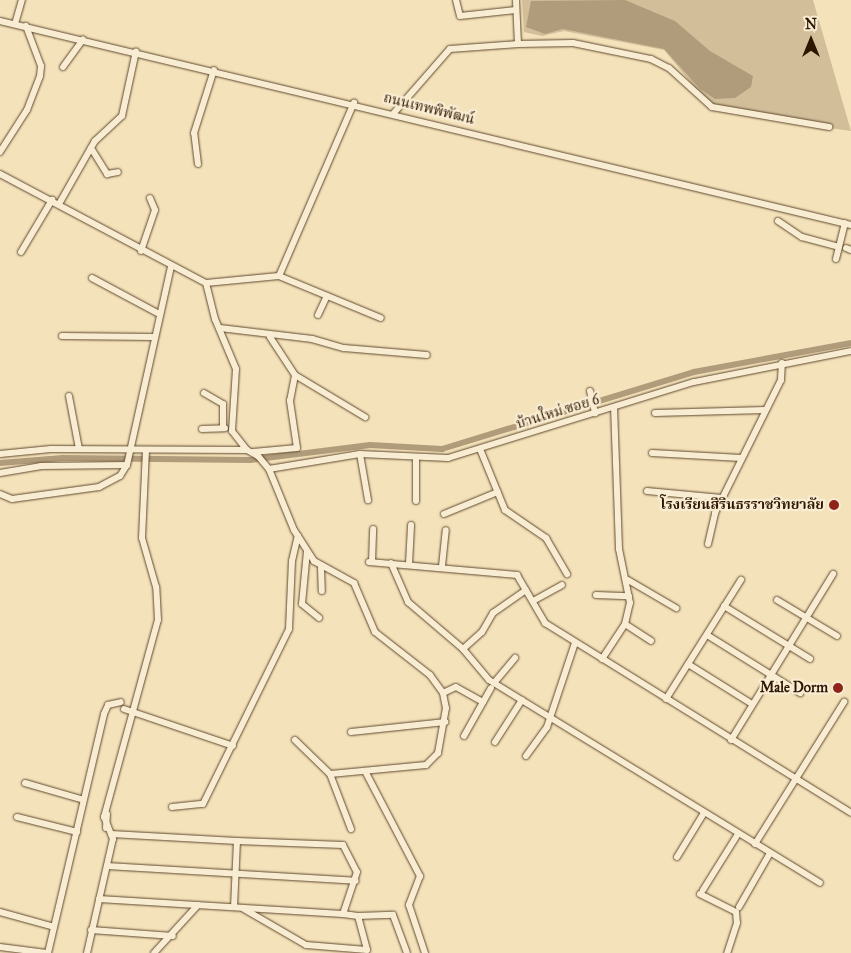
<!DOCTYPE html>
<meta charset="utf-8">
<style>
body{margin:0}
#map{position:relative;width:851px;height:953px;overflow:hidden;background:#f4e2ba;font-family:"IM FELL Great Primer","Noto Serif Thai",serif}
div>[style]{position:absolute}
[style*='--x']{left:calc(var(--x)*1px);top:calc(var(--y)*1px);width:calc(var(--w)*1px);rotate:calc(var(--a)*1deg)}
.green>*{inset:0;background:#d2bf9a}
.water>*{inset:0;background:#b09c7b}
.canal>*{height:6px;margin:-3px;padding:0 3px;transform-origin:3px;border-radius:3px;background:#b09c7b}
.roads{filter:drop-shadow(0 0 1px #5f482e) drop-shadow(0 0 1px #5f482e)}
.minor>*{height:6px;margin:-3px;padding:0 3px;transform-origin:3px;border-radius:3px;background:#f8ecd2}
.dots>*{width:14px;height:14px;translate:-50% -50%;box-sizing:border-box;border:2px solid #f8ecd2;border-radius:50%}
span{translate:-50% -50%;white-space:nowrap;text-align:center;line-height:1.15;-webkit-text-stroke:4.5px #f8ecd2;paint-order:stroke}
.street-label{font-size:14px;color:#2d1500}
.poi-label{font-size:14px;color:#2d1500;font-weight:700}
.right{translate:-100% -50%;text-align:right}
.north{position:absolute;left:786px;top:15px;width:50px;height:50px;-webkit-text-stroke:4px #f8ecd2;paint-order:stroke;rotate:0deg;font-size:14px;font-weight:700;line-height:20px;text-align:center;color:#2d1500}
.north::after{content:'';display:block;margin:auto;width:18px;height:22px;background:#2d1500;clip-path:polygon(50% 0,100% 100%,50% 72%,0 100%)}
</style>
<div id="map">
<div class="green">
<i style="clip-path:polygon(522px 0,813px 0,851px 131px,750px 117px,707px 102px,664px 50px,564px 31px,542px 36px,524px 32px)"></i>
</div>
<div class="water">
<i style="clip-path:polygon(625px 0,675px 21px,710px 51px,753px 76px,751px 87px,735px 98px,715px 99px,700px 89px,664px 49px,563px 29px,545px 34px,526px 27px,531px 1px)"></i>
</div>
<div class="canal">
<i style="--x:0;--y:463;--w:63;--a:-4.5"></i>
<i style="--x:63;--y:458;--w:187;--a:0.6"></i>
<i style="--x:250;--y:460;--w:121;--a:-7.1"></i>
<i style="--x:370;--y:445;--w:72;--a:3.2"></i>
<i style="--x:442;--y:449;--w:264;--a:-17"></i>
<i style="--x:694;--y:372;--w:160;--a:-10.5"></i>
</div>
<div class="roads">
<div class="minor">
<i style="--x:456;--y:0;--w:16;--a:76"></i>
<i style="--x:460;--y:16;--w:56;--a:-6.1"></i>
<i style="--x:0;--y:21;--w:875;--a:13.48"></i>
<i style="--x:15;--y:24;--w:25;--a:-74"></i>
<i style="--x:518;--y:44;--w:55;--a:-1"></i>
<i style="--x:573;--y:43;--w:80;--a:11.6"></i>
<i style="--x:651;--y:59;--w:20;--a:27"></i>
<i style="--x:669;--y:68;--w:58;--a:42.2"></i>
<i style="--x:712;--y:107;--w:119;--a:9.7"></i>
<i style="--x:63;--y:67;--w:34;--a:-54"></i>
<i style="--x:393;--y:114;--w:86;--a:-48.8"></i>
<i style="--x:450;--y:49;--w:68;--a:-4.2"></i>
<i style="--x:518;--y:44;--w:44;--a:-92.6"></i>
<i style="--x:91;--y:148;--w:31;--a:58"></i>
<i style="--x:107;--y:174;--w:11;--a:-10"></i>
<i style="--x:0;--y:152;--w:50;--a:-57.3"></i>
<i style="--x:27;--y:110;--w:36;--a:-69"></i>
<i style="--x:40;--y:76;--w:10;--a:-84"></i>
<i style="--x:41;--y:66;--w:43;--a:-110.6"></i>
<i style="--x:198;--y:164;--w:31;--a:-97"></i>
<i style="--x:194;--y:133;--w:66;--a:-72.4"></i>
<i style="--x:0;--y:174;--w:233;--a:27.9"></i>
<i style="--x:206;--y:283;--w:73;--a:-5.5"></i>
<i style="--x:279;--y:276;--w:110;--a:22.4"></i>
<i style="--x:59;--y:204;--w:73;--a:-60.3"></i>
<i style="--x:95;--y:141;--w:37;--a:-43"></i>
<i style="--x:122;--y:116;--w:66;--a:-77.8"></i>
<i style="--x:778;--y:221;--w:29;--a:34"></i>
<i style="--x:802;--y:237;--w:38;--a:15"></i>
<i style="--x:846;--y:248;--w:5;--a:22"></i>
<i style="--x:141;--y:251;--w:43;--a:-71.1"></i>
<i style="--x:155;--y:210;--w:13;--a:-113"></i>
<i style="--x:21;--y:252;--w:61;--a:-59.2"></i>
<i style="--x:836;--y:259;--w:37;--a:-76"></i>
<i style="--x:279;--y:276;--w:189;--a:-66.6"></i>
<i style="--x:92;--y:278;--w:76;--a:28.2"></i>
<i style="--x:206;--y:283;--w:37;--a:76"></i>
<i style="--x:215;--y:319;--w:54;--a:67.2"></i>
<i style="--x:236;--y:369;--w:62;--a:93.7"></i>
<i style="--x:232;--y:431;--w:24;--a:52"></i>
<i style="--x:318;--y:315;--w:21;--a:-65"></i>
<i style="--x:220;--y:328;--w:93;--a:6.8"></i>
<i style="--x:312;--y:339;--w:33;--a:16"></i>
<i style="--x:344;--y:348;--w:83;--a:4.8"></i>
<i style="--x:62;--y:336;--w:91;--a:0.6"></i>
<i style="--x:270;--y:337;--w:45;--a:56.7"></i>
<i style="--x:295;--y:375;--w:82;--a:31"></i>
<i style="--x:590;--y:391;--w:23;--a:77"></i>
<i style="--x:204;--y:393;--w:22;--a:30"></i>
<i style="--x:223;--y:404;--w:24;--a:90"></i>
<i style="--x:69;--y:396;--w:54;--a:79.3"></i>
<i style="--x:655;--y:413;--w:110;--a:-1.6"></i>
<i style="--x:202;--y:429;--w:23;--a:-2"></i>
<i style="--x:480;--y:449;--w:66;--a:67.7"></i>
<i style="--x:505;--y:510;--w:50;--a:34.3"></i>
<i style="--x:546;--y:538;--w:42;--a:59.7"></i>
<i style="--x:253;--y:452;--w:44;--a:-5.2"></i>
<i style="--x:297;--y:448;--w:48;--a:-98.5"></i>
<i style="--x:290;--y:401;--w:26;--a:-79"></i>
<i style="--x:652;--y:453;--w:89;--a:3.2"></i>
<i style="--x:0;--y:454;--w:51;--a:-5.6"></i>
<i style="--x:51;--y:449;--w:196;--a:0.3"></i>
<i style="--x:247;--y:450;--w:13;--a:29"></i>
<i style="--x:258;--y:456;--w:17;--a:50"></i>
<i style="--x:269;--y:469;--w:66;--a:67.7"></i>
<i style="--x:294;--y:530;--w:37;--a:57"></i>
<i style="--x:314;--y:561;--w:46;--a:28.8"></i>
<i style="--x:354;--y:583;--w:53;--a:66.8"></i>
<i style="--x:375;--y:632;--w:70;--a:38"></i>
<i style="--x:430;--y:675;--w:22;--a:54"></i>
<i style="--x:443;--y:693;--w:15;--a:79"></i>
<i style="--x:446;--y:708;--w:46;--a:100.1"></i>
<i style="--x:438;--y:753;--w:17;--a:135"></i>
<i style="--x:426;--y:765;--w:96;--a:174.6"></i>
<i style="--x:330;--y:774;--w:49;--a:-135.8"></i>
<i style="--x:360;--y:454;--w:47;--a:80.1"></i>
<i style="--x:269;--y:469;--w:92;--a:-9.4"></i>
<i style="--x:360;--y:454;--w:88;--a:2.6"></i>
<i style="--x:448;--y:458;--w:257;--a:-17.2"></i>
<i style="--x:694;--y:382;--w:160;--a:-11.2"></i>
<i style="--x:0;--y:473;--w:42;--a:-9.7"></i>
<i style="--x:41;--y:466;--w:86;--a:-0.7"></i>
<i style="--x:647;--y:491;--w:75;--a:5.3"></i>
<i style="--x:0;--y:494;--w:13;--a:23"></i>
<i style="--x:12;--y:499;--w:88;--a:-7.9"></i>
<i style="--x:99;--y:487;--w:24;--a:-28"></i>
<i style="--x:120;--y:476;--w:13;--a:-58"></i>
<i style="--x:127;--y:465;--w:203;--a:-77.5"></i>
<i style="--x:416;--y:501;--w:43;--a:-90"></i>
<i style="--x:444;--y:514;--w:58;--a:-22.2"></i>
<i style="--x:708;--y:544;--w:32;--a:-77"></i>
<i style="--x:715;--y:513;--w:148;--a:-63.6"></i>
<i style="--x:781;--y:380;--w:17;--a:-87"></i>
<i style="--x:307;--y:551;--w:53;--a:95.4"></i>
<i style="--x:302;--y:604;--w:22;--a:39"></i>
<i style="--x:369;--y:562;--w:149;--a:5"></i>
<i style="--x:517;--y:575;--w:56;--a:59.7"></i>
<i style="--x:545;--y:623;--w:360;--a:31.8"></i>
<i style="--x:372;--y:562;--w:33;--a:-88"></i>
<i style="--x:391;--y:563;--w:43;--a:66.4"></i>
<i style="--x:408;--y:602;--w:72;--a:40.5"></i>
<i style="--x:463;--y:649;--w:40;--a:50"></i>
<i style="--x:489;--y:680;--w:388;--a:31.5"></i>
<i style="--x:409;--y:564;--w:39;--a:-87"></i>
<i style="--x:442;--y:566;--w:36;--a:-84"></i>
<i style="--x:321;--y:568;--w:23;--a:88"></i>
<i style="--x:628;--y:580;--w:56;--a:30.3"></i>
<i style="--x:596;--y:595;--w:33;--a:2"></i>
<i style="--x:777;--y:600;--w:70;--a:31"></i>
<i style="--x:533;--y:601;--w:33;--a:-29"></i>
<i style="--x:724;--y:606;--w:101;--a:31.6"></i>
<i style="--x:625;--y:624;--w:31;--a:33"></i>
<i style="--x:707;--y:635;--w:110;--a:31.9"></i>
<i style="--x:463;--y:649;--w:25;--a:-42"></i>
<i style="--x:482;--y:632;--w:22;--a:-60"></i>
<i style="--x:493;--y:613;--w:40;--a:-34.9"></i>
<i style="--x:602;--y:659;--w:42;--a:-56.7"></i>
<i style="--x:625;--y:624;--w:22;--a:-77"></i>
<i style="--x:630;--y:603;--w:55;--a:-101.5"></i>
<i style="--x:619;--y:549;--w:141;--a:-92"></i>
<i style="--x:688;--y:664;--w:75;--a:32"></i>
<i style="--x:494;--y:683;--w:33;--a:-50"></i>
<i style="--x:443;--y:693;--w:14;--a:-25"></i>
<i style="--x:456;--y:687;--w:31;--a:29"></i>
<i style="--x:666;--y:699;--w:141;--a:-57.8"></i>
<i style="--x:124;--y:709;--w:115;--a:18.7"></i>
<i style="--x:351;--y:732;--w:95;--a:-6.1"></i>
<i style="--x:464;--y:736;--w:55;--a:-60.6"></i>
<i style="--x:731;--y:740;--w:195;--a:-58.4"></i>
<i style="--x:495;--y:742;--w:50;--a:-57.3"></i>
<i style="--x:526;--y:756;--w:36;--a:-54"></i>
<i style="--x:547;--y:727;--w:89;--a:-71.6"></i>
<i style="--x:365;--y:771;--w:119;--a:62.4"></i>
<i style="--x:420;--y:876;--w:31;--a:111"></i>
<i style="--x:409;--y:905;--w:51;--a:71.6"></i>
<i style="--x:330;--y:774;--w:59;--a:69.1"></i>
<i style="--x:25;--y:783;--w:61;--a:16.1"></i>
<i style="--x:172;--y:807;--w:31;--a:-6"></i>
<i style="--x:203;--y:804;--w:195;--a:-63.8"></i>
<i style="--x:289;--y:629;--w:68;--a:-87.5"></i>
<i style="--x:292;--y:561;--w:26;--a:-77"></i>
<i style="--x:17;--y:817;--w:62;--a:14"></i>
<i style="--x:106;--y:828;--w:14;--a:-86"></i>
<i style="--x:111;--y:834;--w:126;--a:3.2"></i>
<i style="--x:237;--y:841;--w:66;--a:92.6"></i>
<i style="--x:237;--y:841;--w:106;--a:2.2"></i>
<i style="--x:343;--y:845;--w:30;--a:63"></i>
<i style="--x:357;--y:872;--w:44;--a:108.4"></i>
<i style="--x:343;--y:914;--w:15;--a:8"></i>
<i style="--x:358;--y:916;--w:35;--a:75"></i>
<i style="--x:367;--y:950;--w:61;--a:-175.3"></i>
<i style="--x:306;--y:945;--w:72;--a:-149.9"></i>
<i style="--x:755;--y:844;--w:168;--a:-57.9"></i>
<i style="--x:677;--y:857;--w:52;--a:-58.5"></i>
<i style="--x:107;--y:866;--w:249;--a:3.4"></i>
<i style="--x:703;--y:890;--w:66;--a:-58"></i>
<i style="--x:700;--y:894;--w:40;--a:26.6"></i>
<i style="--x:736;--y:912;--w:11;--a:85"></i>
<i style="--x:737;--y:923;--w:32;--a:108"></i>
<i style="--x:99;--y:899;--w:244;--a:3.5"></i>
<i style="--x:739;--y:907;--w:62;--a:-60.1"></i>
<i style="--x:0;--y:912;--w:56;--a:15.5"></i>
<i style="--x:358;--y:916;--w:35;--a:-2"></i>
<i style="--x:393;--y:915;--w:40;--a:69.8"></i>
<i style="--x:91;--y:930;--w:82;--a:4.2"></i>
<i style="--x:0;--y:947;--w:47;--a:7.3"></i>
<i style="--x:48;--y:953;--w:245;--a:-76.8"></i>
<i style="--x:104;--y:714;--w:10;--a:-66"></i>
<i style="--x:108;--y:705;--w:13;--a:-13"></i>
<i style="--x:87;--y:953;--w:117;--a:-77.2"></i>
<i style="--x:113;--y:839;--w:24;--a:-112"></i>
<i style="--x:104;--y:817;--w:204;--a:-74.7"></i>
<i style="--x:158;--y:620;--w:33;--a:-93"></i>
<i style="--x:156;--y:587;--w:51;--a:-105.9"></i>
<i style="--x:142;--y:538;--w:88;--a:-87.4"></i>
<i style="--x:154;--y:953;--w:65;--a:-47.5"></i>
</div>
</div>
<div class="dots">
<i style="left:834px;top:505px;background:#8f2418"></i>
<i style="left:838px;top:688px;background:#8f2418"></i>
</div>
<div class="street-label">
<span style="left:429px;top:109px;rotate:14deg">ถนนเทพพิพัฒน์</span>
<span style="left:558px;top:412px;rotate:-17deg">บ้านใหม่ ซอย 6</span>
</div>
<div class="poi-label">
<span class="right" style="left:824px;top:505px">โรงเรียนสิรินธรราชวิทยาลัย</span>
<span class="right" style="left:828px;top:688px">Male Dorm</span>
</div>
<div class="north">N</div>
</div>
